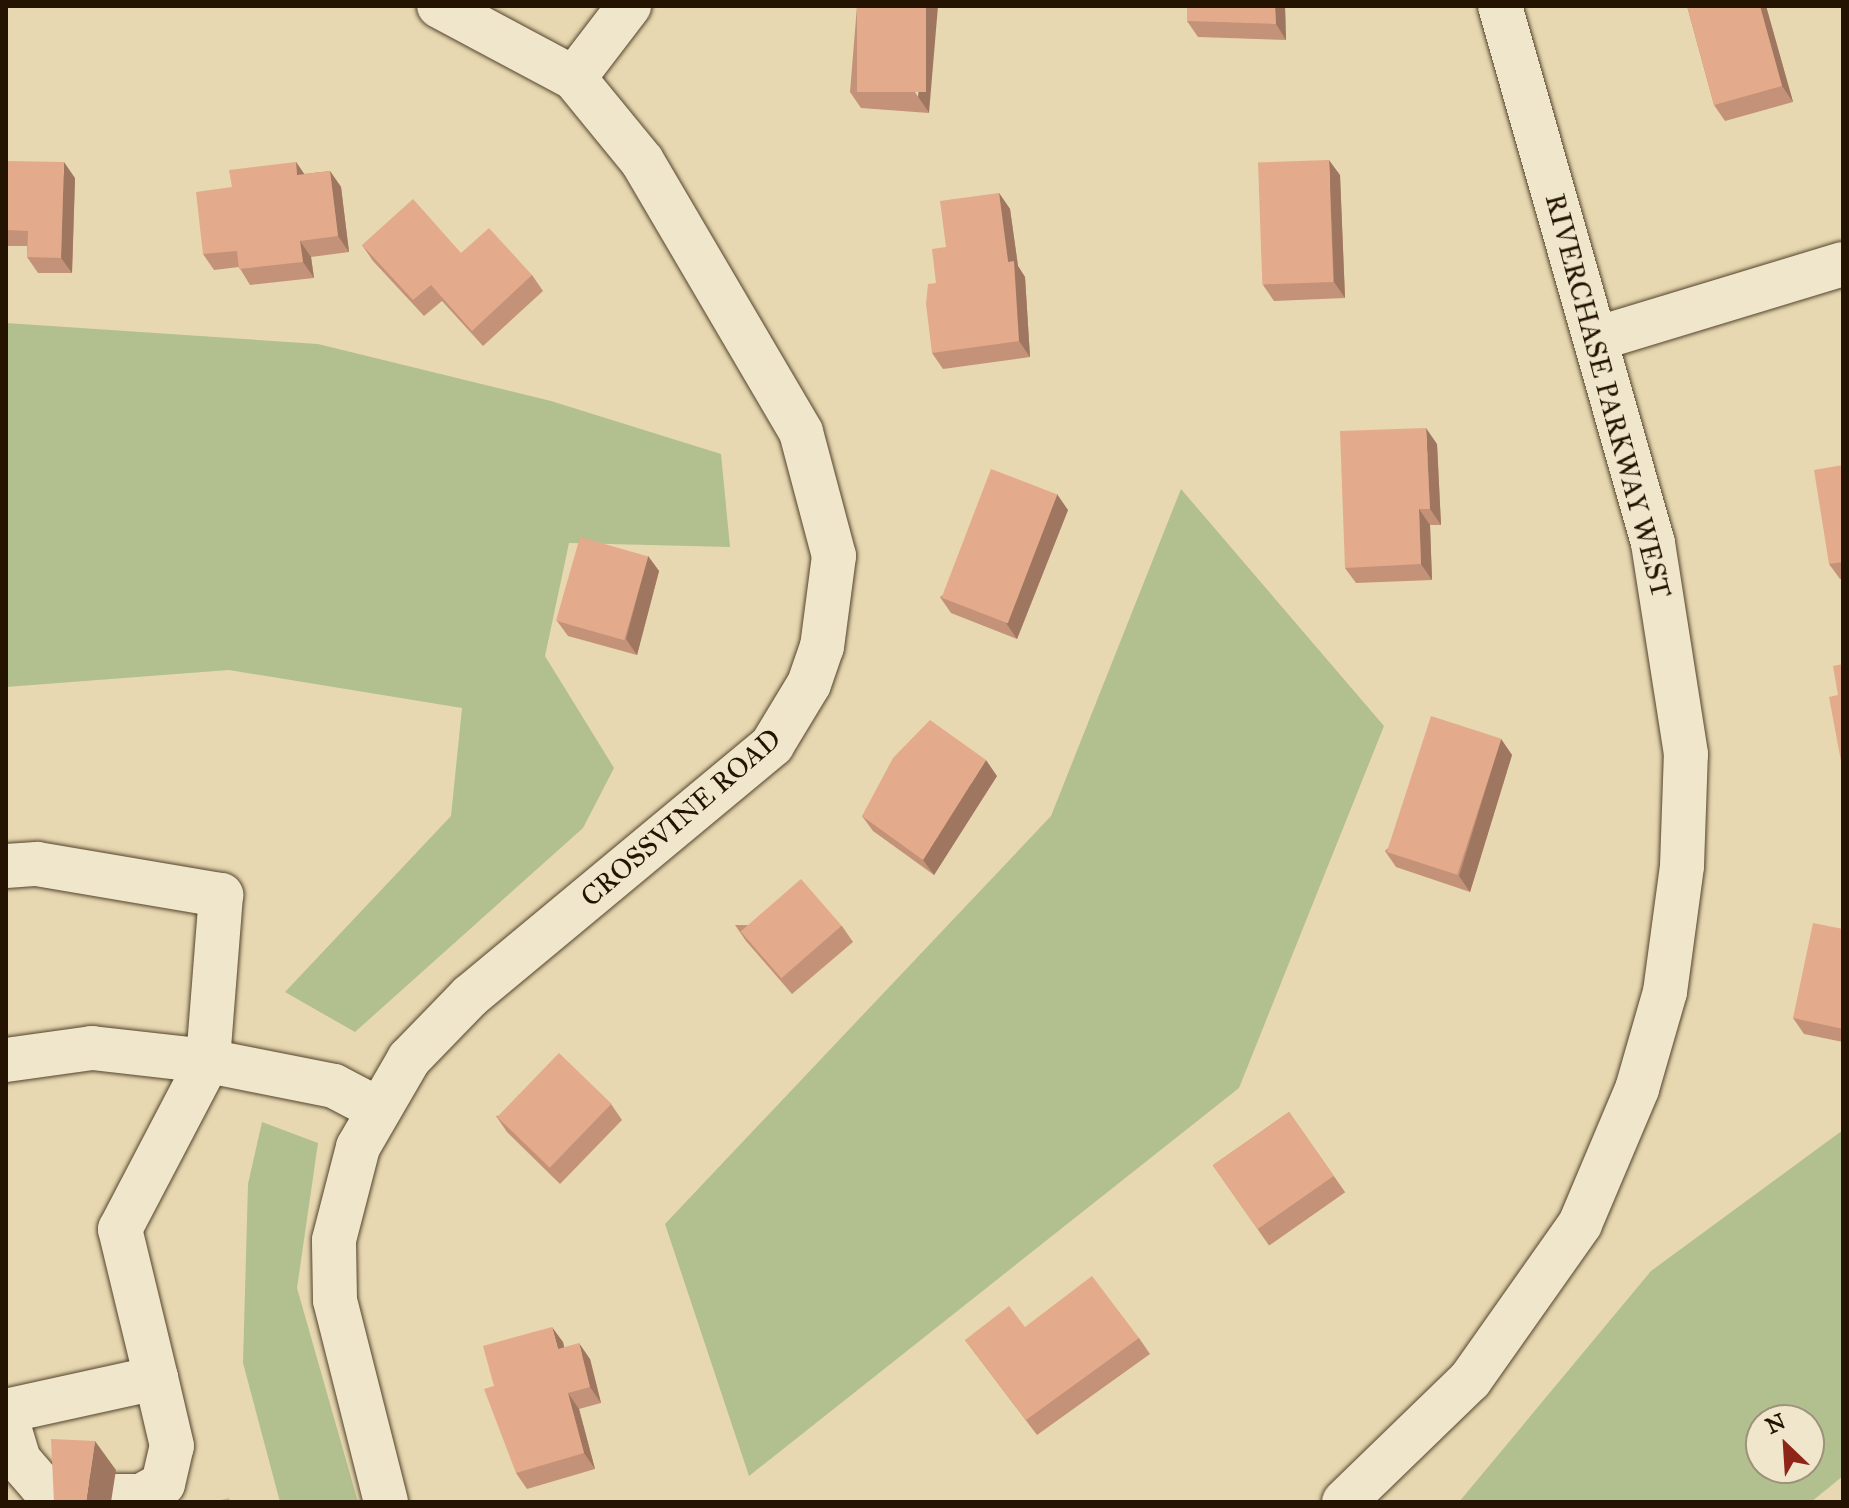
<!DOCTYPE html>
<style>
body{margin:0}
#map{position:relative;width:1849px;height:1508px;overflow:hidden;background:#e7d8b1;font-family:"IM FELL Great Primer",serif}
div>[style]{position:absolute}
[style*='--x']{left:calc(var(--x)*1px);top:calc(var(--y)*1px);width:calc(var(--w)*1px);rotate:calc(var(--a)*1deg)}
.green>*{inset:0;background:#b2bf8e}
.roads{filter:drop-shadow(0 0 2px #54442c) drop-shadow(0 0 2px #54442c)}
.minor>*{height:44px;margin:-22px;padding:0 22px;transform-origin:22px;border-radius:22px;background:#efe6cc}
.wall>*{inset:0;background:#c39278;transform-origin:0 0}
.shaded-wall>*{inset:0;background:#9f7761}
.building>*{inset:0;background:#e3aa8b;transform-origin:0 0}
span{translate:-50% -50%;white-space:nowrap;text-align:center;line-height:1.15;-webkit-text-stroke:6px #efe6cc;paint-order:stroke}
.street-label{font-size:28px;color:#231300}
.frame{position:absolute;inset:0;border:8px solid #231300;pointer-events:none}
.north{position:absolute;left:1745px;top:1404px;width:80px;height:80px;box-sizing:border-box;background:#efe6cc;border:2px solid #9d927a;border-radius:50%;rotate:335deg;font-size:22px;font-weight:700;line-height:32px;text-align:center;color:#231300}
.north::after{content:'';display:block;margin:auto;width:28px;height:36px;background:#8f2418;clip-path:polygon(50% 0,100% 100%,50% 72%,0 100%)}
</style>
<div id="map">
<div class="green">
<i style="clip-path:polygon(6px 323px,318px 344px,551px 401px,721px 454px,730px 547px,569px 543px,545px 656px,614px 768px,583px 828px,355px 1032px,285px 992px,451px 816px,462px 708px,229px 670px,6px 687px)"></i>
<i style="clip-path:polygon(1181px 489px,1384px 726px,1239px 1088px,749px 1476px,665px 1224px,1051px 816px)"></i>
<i style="clip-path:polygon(262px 1122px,318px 1143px,297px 1288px,358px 1502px,280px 1502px,243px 1363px,248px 1184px)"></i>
<i style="clip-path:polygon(evenodd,1843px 1130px,1843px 1476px,1811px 1502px,1459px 1502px,1651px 1271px,1843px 1130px,1761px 1420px,1809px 1420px,1809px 1468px,1761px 1468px,1761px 1420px)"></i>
</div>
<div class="roads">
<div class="minor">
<i style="--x:574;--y:78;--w:91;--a:-52.6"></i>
<i style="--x:1596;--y:339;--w:258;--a:-16.9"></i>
<i style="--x:6;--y:866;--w:31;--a:-4"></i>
<i style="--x:37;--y:864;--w:187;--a:9.6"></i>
<i style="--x:221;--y:895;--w:167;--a:94.5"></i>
<i style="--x:208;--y:1061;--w:128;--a:11.2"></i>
<i style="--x:334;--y:1086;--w:50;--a:27.6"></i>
<i style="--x:6;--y:1060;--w:87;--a:-7.9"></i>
<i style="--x:92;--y:1048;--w:117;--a:6.4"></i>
<i style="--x:208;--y:1061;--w:190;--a:117.6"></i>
<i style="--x:120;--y:1229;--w:153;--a:76.4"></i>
<i style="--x:156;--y:1378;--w:154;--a:167.6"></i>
<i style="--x:6;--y:1417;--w:45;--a:73.2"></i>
<i style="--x:19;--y:1460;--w:32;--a:49"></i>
<i style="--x:40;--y:1484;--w:31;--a:17"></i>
<i style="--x:115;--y:1496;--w:26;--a:0"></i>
<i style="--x:141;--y:1496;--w:25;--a:-29"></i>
<i style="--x:163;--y:1484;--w:39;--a:-77"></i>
<i style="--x:172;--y:1446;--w:70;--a:-103.2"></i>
<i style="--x:386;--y:1502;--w:208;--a:-104.2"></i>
<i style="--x:335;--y:1300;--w:60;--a:-91"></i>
<i style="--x:334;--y:1240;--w:96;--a:-75.5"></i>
<i style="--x:358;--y:1147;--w:102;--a:-59.9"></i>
<i style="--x:409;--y:1059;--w:88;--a:-45.9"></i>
<i style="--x:470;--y:996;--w:393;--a:-39.7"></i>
<i style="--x:772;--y:745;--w:71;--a:-58.8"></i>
<i style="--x:809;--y:684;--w:39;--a:-71"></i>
<i style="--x:822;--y:647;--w:92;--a:-82.5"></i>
<i style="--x:834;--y:556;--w:128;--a:-104.9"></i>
<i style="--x:801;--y:432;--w:314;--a:-120.4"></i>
<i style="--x:642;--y:161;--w:107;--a:-129.3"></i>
<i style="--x:574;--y:78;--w:153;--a:-151.9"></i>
<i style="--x:1344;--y:1502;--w:175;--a:-44.1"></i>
<i style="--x:1470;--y:1380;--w:191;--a:-54.8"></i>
<i style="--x:1580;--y:1224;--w:147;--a:-67.1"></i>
<i style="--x:1637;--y:1089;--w:101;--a:-73.9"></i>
<i style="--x:1665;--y:992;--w:127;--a:-82.3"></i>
<i style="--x:1682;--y:866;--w:112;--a:-88"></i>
<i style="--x:1686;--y:754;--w:214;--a:-98.9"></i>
<i style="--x:1653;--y:543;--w:558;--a:-105.9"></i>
</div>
</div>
<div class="wall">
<i style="clip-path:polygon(857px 6px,929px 113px,861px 108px,850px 92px)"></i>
<i style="clip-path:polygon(1187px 6px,1285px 6px,1286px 40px,1198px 37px,1187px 21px)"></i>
<i style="clip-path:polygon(1687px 6px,1766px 6px,1793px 102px,1725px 121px,1714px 105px)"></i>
<i style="clip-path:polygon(6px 161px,75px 178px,72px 273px,38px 273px,27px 257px,27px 246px,6px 246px)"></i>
<i style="clip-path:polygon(296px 162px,304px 174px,330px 171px,341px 187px,349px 252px,311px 257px,314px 278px,250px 285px,239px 267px,214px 270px,203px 254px,232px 187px)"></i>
<i style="clip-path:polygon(1340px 175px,1345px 298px,1274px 301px,1263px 285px)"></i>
<i style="clip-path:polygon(999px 193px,1010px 209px,1018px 266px,1025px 277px,1030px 357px,943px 369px,932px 353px,946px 247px)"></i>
<i style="clip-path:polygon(362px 245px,461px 253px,532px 275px,543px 291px,483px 346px,442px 301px,424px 316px,373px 261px)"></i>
<i style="clip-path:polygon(1437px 444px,1441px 525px,1430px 525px,1432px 580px,1356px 583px,1345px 568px)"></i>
<i style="clip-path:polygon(1843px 465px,1843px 579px,1840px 579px,1829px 564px)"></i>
<i style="clip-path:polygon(1068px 510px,1017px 639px,951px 613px,940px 597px)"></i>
<i style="clip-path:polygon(648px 556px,659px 571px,637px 655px,568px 636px,557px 621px)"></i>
<i style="clip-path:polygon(1501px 739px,1512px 755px,1470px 892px,1396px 867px,1385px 851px)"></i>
<i style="clip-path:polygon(997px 776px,934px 875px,873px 831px,862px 816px)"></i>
<i style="clip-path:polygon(735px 925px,842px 926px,853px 942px,792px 994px,746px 941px)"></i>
<i style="clip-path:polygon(1843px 929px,1843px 1042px,1804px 1034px,1793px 1018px)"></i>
<i style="clip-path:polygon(611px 1104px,622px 1120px,560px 1184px,507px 1132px,496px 1116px)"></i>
<i style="left:1289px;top:1112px;width:98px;height:93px;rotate:55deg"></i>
<i style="clip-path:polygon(1139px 1338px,1150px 1354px,1037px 1435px,965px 1340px)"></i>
<i style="clip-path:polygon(563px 1342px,564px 1347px,590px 1359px,601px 1403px,579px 1409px,595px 1469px,527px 1489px,516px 1473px)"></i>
</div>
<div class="shaded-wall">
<i style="clip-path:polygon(926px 6px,938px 6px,929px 113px,918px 97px)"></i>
<i style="clip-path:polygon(1275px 6px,1285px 6px,1286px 40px,1276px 24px)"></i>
<i style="clip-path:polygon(1760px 6px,1766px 6px,1793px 102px,1782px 86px)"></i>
<i style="clip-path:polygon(1329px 160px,1340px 175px,1345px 298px,1334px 282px)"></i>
<i style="clip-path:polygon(64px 162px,75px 178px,72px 273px,61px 258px)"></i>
<i style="clip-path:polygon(296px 162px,307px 178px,297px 175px)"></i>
<i style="clip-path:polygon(330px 171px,341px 187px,349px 252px,338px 236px)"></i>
<i style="clip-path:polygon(999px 193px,1010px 209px,1018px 266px,1025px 277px,1030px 357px,1019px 341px)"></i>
<i style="clip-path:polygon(300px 241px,311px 257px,314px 278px,303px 262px)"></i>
<i style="clip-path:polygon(1426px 428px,1437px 444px,1441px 525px,1430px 509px)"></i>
<i style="clip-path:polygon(1057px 494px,1068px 510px,1017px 639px,1006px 623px)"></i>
<i style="clip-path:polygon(1419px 509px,1430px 525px,1432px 580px,1421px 564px)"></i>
<i style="clip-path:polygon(648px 556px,659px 571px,637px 655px,626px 639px)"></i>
<i style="clip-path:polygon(1501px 739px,1512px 755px,1470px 892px,1459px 876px)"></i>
<i style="clip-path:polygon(986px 760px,997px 776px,934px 875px,923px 860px)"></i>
<i style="clip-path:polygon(552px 1327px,563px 1342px,568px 1364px,558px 1349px)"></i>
<i style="clip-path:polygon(579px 1343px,590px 1359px,601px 1403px,590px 1387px)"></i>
<i style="clip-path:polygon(568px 1393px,579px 1409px,595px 1469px,584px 1453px)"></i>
<i style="clip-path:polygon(95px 1441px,116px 1470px,111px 1502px,86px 1502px)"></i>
</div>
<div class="building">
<i style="left:857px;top:6px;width:69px;height:86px"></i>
<i style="clip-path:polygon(1187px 6px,1275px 6px,1276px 24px,1187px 21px)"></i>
<i style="clip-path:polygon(1687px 6px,1760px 6px,1782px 86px,1714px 105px)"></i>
<i style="left:1329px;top:160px;width:122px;height:71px;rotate:88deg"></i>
<i style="clip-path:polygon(6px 161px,64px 162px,61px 258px,27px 257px,28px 231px,6px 230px)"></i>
<i style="clip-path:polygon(296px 162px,297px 175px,330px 171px,338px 236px,300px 241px,303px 262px,239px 269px,237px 251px,203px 254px,196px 192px,232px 187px,229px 170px)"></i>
<i style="clip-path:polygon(999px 193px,1008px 262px,1014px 261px,1019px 341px,932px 353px,926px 304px,928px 284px,936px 283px,932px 249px,946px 247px,940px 201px)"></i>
<i style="clip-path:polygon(413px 199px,461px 253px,489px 228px,532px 275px,472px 331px,431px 285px,413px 300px,362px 245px)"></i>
<i style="clip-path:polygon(1426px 428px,1430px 509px,1419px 509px,1421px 564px,1345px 568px,1340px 431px)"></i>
<i style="clip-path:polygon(1843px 465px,1843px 562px,1829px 564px,1814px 470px)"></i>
<i style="left:991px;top:469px;width:71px;height:138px;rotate:21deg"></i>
<i style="left:580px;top:537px;width:71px;height:87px;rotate:16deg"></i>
<i style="clip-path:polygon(1843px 664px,1843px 772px,1829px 697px,1838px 695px,1833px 666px)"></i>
<i style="left:1431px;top:716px;width:74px;height:143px;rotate:18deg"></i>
<i style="clip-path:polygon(930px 720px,986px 760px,923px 860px,862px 816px,893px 758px)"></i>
<i style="left:801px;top:879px;width:62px;height:80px;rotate:49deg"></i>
<i style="clip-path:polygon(1813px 923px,1843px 929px,1843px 1029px,1793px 1018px)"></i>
<i style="left:559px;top:1053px;width:73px;height:89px;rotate:44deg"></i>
<i style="left:1289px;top:1112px;width:78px;height:93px;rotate:55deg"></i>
<i style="clip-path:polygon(1092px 1276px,1139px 1338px,1026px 1420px,965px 1340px,1009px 1306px,1025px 1327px)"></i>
<i style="clip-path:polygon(552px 1327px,558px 1349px,579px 1343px,590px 1387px,568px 1393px,584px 1453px,516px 1473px,484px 1389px,494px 1386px,483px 1346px)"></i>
<i style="clip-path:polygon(51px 1439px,95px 1441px,86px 1502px,54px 1502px)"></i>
<i style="clip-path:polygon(229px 1498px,230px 1502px,213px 1502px)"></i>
</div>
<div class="street-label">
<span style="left:1608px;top:396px;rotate:75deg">RIVERCHASE PARKWAY WEST</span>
<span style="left:681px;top:818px;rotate:-41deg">CROSSVINE ROAD</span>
</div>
<div class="frame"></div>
<div class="north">N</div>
</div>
